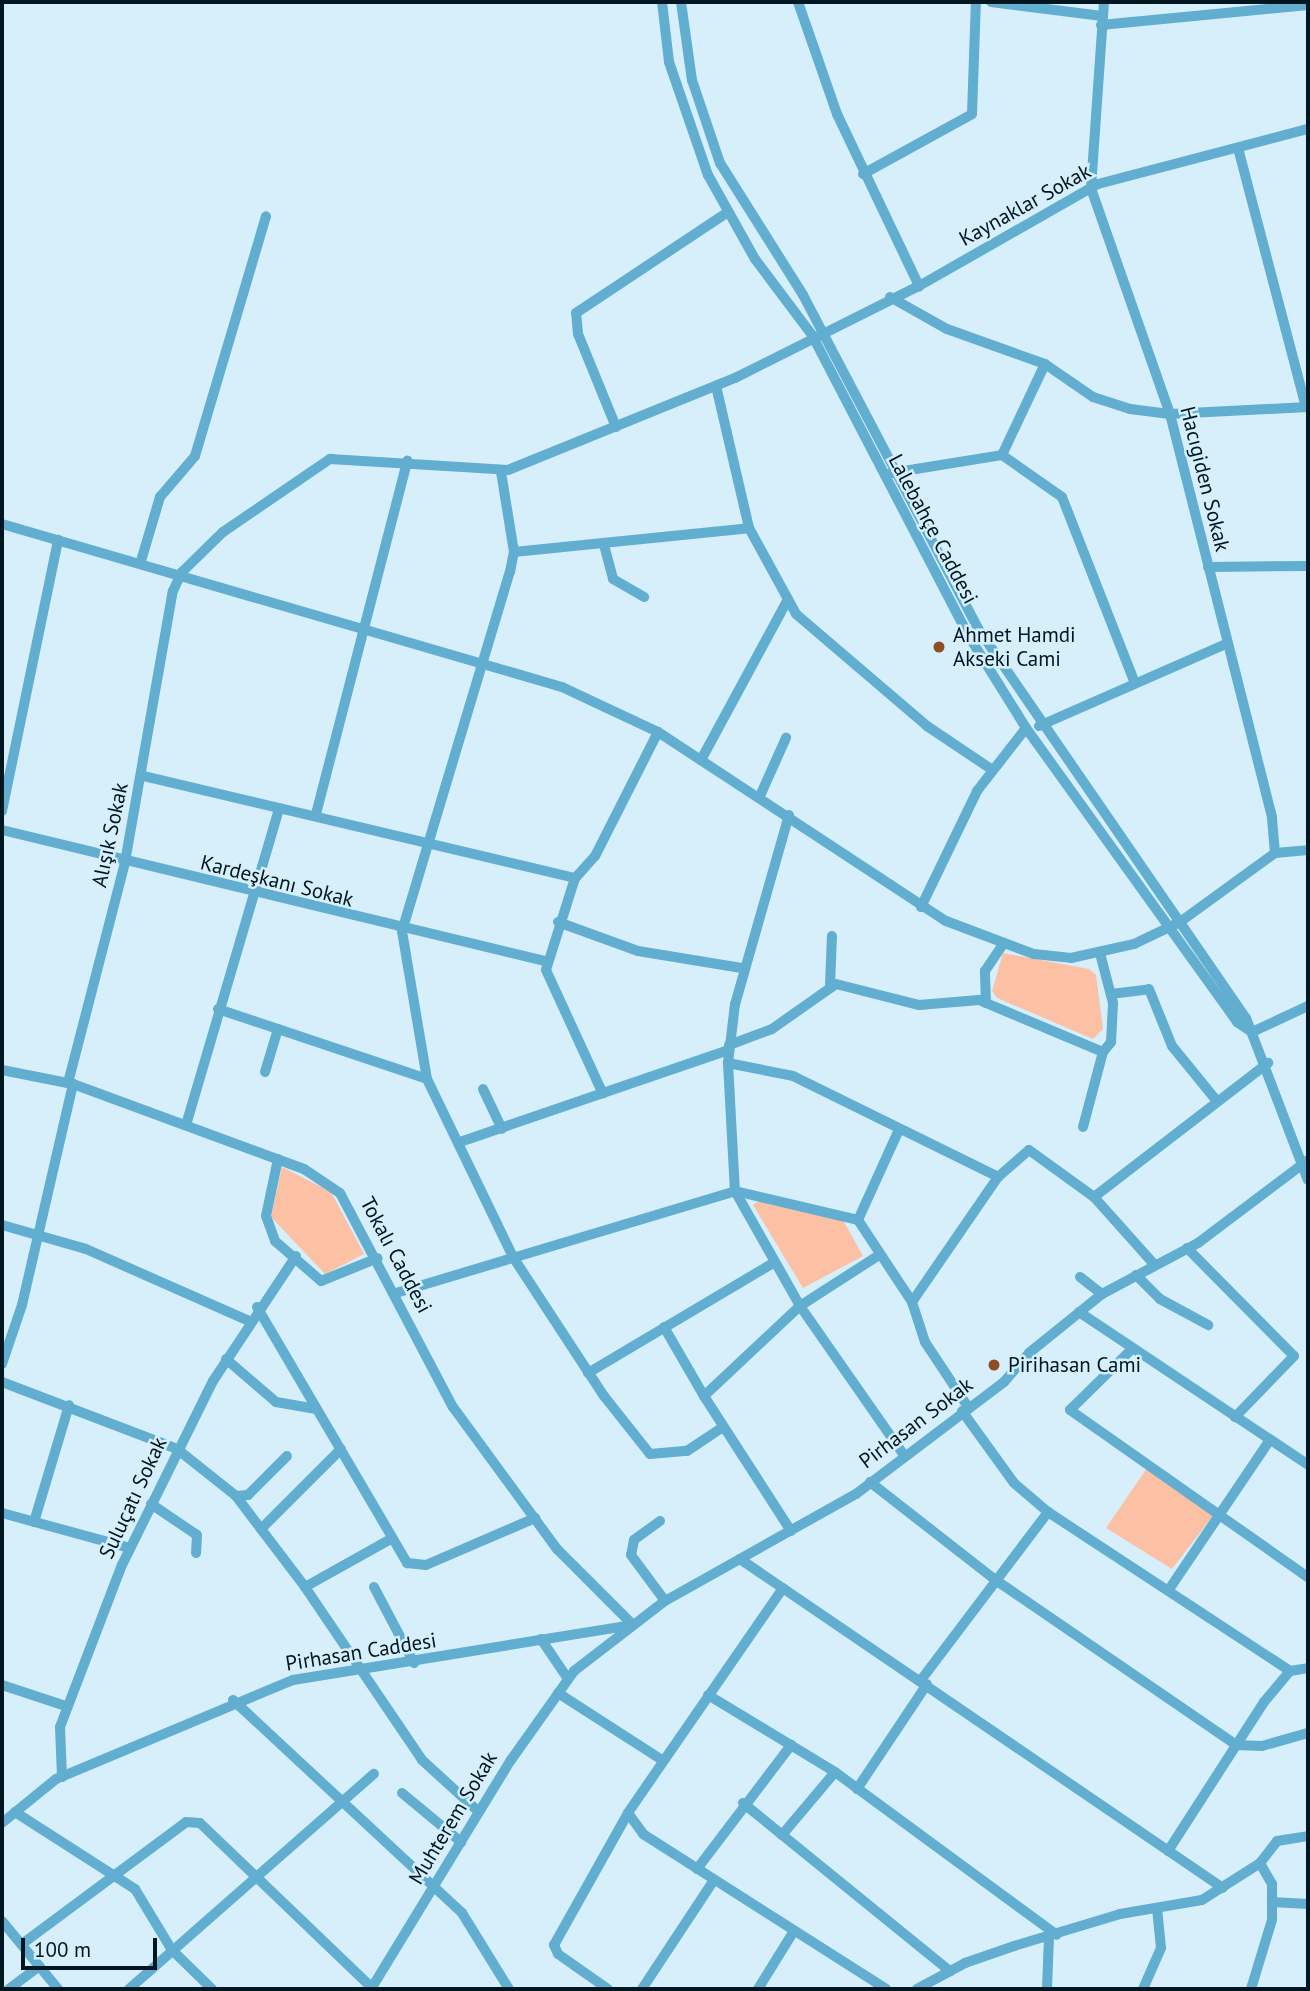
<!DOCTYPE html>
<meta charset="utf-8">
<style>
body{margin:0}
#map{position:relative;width:1310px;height:1991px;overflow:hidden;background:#d6effb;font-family:"PT Sans",sans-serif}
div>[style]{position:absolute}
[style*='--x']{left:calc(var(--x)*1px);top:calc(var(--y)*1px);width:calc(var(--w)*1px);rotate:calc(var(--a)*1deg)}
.green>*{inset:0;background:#fcc1a4}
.minor>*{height:10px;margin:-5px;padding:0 5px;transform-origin:5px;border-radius:5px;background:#61aed0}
.dots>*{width:19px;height:19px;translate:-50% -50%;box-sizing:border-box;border:4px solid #d6effb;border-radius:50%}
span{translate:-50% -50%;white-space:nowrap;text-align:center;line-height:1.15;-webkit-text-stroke:5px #d6effb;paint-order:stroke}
.street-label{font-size:21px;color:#001620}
.poi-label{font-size:21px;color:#001620}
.left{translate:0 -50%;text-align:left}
.frame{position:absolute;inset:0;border:4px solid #001620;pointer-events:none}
.scale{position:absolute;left:21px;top:1938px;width:136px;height:32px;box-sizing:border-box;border:4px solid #001620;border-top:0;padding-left:9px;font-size:21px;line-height:24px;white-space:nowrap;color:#001620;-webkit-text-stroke:5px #d6effb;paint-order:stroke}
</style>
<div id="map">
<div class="green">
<i style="clip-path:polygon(1003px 953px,1089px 969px,1096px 975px,1103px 1029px,1093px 1039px,997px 998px,992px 991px)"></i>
<i style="clip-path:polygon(282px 1167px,331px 1192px,364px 1254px,325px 1274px,271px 1217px)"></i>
<i style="clip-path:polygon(759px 1201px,843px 1220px,863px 1256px,803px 1288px,753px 1205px)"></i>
<i style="clip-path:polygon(1147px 1468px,1211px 1510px,1212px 1517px,1172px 1569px,1106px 1528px)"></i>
</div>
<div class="minor">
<i style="--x:662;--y:2;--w:60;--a:83.3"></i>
<i style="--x:669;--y:62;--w:120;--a:71"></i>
<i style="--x:708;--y:175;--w:96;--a:60.8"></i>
<i style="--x:755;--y:259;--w:95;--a:53.1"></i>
<i style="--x:812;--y:335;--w:342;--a:62.5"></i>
<i style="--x:970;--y:638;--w:106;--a:58.1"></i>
<i style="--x:1026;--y:728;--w:362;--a:54.3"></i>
<i style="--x:1237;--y:1022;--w:18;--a:34"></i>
<i style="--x:681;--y:2;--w:79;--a:82"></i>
<i style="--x:692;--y:80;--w:88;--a:71.4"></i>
<i style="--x:720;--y:163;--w:156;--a:57.8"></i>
<i style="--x:803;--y:295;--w:378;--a:62.3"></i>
<i style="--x:979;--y:630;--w:471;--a:55.5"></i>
<i style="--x:1246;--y:1018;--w:173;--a:69.1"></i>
<i style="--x:798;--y:2;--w:119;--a:70.8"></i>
<i style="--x:837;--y:114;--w:191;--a:64.5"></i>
<i style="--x:991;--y:2;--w:112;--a:7.2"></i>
<i style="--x:1101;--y:25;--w:208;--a:-5.5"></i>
<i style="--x:1238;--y:148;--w:268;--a:75.3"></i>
<i style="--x:863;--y:174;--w:124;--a:-28.8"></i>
<i style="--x:972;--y:114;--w:112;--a:-88"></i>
<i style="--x:890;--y:297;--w:65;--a:29.3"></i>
<i style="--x:947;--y:329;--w:104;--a:19.7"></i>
<i style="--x:1045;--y:364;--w:58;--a:34.5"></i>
<i style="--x:1093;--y:397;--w:39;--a:18"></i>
<i style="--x:1130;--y:409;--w:40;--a:7.1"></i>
<i style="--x:1170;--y:414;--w:138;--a:-2.9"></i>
<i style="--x:1045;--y:364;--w:101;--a:115.3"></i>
<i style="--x:1002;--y:455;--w:73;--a:35"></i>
<i style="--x:1062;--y:497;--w:198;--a:68.6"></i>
<i style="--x:716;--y:386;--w:146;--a:76.9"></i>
<i style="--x:616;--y:427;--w:100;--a:-112.2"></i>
<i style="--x:578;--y:334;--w:21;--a:-95"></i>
<i style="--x:576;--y:313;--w:182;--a:-33.6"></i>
<i style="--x:891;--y:473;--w:112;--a:-9.2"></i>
<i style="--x:2;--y:524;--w:583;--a:16.23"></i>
<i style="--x:562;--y:687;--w:106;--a:25.1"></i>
<i style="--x:658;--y:732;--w:139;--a:116.9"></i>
<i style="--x:595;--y:856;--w:30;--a:132"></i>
<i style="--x:575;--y:878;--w:445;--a:-166.7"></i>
<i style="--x:604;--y:545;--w:35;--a:75"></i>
<i style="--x:613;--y:579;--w:36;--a:30"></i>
<i style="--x:514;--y:552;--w:236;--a:-5.8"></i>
<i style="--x:749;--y:528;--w:98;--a:61.3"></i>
<i style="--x:796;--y:614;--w:172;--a:40.5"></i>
<i style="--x:927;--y:726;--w:77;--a:33.9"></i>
<i style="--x:141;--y:561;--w:67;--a:-73.5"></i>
<i style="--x:160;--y:497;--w:54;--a:-49.5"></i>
<i style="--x:195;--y:456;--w:250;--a:-73.5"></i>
<i style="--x:1208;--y:567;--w:100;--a:-0.6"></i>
<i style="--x:1039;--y:726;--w:204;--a:-23.7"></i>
<i style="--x:658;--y:732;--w:344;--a:33.3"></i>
<i style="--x:946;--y:921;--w:94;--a:20.6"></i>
<i style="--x:1034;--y:954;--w:37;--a:6"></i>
<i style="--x:1071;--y:958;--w:65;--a:-12.5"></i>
<i style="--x:1134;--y:944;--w:51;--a:-25.6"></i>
<i style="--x:1180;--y:922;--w:117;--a:-36"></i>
<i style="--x:1275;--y:853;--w:36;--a:-95"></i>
<i style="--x:1272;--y:817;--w:416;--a:-104.2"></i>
<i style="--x:1170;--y:414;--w:239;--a:-109.3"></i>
<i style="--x:1091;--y:188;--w:186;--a:-86"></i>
<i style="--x:701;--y:760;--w:183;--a:-61.6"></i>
<i style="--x:760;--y:796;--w:64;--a:-65.9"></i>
<i style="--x:2;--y:811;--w:277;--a:-78.3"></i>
<i style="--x:316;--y:814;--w:365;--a:-75.5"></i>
<i style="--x:789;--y:815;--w:197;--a:105.9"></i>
<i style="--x:735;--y:1004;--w:59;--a:96.8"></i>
<i style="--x:728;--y:1063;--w:128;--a:86.9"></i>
<i style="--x:735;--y:1191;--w:132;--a:60.5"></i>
<i style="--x:800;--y:1306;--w:182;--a:55.1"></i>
<i style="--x:2;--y:830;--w:559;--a:13.56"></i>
<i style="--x:1275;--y:853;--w:33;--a:-5"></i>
<i style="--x:575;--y:878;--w:96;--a:107.5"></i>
<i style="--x:546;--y:970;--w:136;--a:65.3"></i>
<i style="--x:921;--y:907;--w:129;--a:-64.2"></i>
<i style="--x:977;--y:791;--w:80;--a:-52.1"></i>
<i style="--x:558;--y:922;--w:85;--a:19.9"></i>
<i style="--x:638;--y:951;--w:105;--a:9.3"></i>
<i style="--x:830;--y:985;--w:49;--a:-87.7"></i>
<i style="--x:1111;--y:994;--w:38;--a:-7"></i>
<i style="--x:1149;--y:989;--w:61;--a:68"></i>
<i style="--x:1172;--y:1046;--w:70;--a:50.8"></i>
<i style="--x:986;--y:1003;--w:32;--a:-92"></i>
<i style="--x:985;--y:971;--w:34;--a:-56"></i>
<i style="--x:218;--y:1009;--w:220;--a:18.5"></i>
<i style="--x:427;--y:1079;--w:198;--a:64.2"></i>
<i style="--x:513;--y:1257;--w:166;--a:56.8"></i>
<i style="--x:604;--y:1396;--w:74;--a:51.6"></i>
<i style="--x:650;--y:1454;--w:37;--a:-5"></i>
<i style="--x:687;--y:1451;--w:43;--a:-33.7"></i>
<i style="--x:1252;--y:1032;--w:62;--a:-24.9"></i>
<i style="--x:729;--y:1045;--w:46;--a:-20.4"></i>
<i style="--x:772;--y:1029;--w:78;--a:-35.1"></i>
<i style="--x:836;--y:984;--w:86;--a:14.2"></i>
<i style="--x:919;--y:1005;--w:60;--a:-4.8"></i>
<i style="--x:979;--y:1000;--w:134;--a:22.8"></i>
<i style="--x:1103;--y:1052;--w:13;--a:-51"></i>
<i style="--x:1111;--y:1042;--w:39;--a:-87"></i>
<i style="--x:1113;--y:1003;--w:52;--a:-104.6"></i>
<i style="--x:728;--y:1063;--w:66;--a:11.3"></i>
<i style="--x:793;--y:1076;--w:229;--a:26.2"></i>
<i style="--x:2;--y:1070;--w:72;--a:11.2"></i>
<i style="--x:73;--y:1084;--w:246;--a:20.2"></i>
<i style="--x:304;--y:1169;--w:43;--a:33.7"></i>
<i style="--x:340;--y:1193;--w:242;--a:62.2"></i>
<i style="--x:453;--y:1407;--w:176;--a:53.8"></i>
<i style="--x:557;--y:1549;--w:107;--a:45"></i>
<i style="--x:265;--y:1072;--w:45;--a:-73.2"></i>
<i style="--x:427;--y:1079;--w:150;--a:-99.6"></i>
<i style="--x:402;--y:931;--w:375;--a:-73.3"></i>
<i style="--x:510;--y:572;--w:20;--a:-79"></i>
<i style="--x:514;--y:552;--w:81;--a:-99.2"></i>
<i style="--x:68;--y:1083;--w:228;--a:-75.5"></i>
<i style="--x:125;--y:862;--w:275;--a:-80"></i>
<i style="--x:173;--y:591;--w:21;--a:-65"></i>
<i style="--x:182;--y:572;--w:57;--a:-44.3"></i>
<i style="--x:223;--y:532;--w:130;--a:-34.3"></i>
<i style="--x:330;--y:459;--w:178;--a:3.5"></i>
<i style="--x:508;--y:470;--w:245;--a:-22.1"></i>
<i style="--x:735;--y:378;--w:206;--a:-26.6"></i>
<i style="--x:919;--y:286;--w:206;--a:-29.7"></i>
<i style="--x:1098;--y:184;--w:217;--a:-14.7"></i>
<i style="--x:483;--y:1089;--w:44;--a:64.6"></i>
<i style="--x:186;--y:1125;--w:330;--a:-73.6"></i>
<i style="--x:1083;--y:1127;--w:78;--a:-75.1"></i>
<i style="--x:460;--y:1142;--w:284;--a:-18.9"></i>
<i style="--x:278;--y:1159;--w:58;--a:101.9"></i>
<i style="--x:266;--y:1216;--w:27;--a:70"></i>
<i style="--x:275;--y:1241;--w:61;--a:41"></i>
<i style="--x:321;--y:1281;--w:61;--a:-22"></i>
<i style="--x:1094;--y:1197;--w:220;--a:-37.6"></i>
<i style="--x:858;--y:1220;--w:97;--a:-65.6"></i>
<i style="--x:2;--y:1225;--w:87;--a:15.9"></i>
<i style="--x:86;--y:1249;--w:178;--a:23.8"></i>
<i style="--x:1187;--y:1248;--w:152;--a:45.3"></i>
<i style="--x:1294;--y:1356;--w:85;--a:134"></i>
<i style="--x:1136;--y:1275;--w:34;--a:45"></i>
<i style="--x:1160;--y:1299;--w:55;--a:28.4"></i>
<i style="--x:1080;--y:1277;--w:28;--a:38"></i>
<i style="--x:396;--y:1293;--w:354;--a:-16.7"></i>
<i style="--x:735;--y:1191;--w:126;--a:13.3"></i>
<i style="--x:858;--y:1220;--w:98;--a:56.6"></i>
<i style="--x:912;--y:1302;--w:42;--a:72"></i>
<i style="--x:925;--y:1342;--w:78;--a:56.5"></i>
<i style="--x:912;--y:1302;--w:152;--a:-55.5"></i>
<i style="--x:998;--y:1177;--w:41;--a:-41.1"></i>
<i style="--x:1029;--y:1150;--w:80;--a:35.9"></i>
<i style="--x:1094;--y:1197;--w:90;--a:48.2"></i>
<i style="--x:257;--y:1307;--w:297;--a:59.6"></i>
<i style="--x:407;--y:1563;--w:19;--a:6"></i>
<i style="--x:426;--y:1565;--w:119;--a:-23.3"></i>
<i style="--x:1079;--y:1312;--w:275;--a:33.7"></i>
<i style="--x:664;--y:1327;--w:80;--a:59.9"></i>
<i style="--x:1130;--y:1351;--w:84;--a:135.5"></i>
<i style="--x:1070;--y:1410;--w:291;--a:35.1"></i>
<i style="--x:226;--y:1359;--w:66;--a:40.7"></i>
<i style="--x:276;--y:1402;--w:41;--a:9.9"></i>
<i style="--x:2;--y:1364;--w:62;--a:-71.3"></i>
<i style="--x:22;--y:1305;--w:227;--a:-77"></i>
<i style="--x:588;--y:1373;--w:215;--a:-30.7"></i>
<i style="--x:2;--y:1382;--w:187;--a:20.9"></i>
<i style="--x:177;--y:1449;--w:75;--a:38.5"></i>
<i style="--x:236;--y:1496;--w:12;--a:-5"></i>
<i style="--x:248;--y:1495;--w:55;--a:-45"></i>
<i style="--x:962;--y:1411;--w:89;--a:54.2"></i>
<i style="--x:1014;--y:1483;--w:45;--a:40.5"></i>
<i style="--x:1048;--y:1512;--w:290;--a:33.3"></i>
<i style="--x:870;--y:1482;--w:157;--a:38"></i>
<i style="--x:994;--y:1579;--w:293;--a:34.4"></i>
<i style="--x:1236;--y:1745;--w:26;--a:2"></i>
<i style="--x:1262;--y:1746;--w:48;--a:-15.8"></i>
<i style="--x:236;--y:1496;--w:114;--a:52.8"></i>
<i style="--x:305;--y:1587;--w:98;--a:-29.2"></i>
<i style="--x:151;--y:1504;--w:55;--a:34"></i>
<i style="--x:197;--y:1535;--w:18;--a:93"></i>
<i style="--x:2;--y:1513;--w:133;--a:15.3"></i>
<i style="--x:660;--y:1521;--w:32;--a:144"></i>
<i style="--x:634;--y:1540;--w:15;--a:101"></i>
<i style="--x:631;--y:1555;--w:57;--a:53.5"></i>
<i style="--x:34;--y:1522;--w:122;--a:-73.3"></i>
<i style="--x:261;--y:1529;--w:113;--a:-45"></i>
<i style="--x:791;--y:1531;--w:161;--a:-122.8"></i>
<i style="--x:704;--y:1396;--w:132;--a:-43.2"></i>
<i style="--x:800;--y:1306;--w:94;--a:-32.8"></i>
<i style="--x:740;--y:1559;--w:584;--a:34.26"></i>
<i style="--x:305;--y:1587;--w:209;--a:55.9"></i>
<i style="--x:422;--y:1760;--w:77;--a:42.4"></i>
<i style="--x:374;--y:1587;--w:86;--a:62.2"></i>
<i style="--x:783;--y:1588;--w:273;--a:124.6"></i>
<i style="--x:628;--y:1813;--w:26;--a:54"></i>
<i style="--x:643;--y:1834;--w:288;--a:32.5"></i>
<i style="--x:1170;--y:1588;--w:179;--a:-56"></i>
<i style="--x:541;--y:1639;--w:48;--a:56"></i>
<i style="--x:921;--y:1680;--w:211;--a:-52.9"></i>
<i style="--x:2;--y:1685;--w:67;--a:18.2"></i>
<i style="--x:558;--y:1693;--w:124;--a:32.8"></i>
<i style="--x:708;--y:1695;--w:149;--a:31.2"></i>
<i style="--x:233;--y:1700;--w:313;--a:42.9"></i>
<i style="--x:462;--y:1913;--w:89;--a:58.3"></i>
<i style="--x:62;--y:1777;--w:50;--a:-92.3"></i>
<i style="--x:60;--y:1727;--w:173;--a:-69.1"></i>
<i style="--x:122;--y:1565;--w:205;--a:-63.7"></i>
<i style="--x:213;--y:1381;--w:150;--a:-56.4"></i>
<i style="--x:857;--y:1789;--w:126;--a:-56.3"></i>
<i style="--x:402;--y:1793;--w:77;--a:39.7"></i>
<i style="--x:743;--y:1803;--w:267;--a:39.1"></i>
<i style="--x:15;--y:1812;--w:143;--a:32.7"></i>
<i style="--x:135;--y:1889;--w:71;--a:58.8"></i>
<i style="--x:172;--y:1950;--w:56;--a:44.3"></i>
<i style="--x:2;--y:1823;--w:70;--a:-39.2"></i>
<i style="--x:56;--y:1779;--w:257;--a:-22.7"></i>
<i style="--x:293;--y:1680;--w:343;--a:-9.2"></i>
<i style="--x:782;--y:1835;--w:82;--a:-49.9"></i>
<i style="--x:835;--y:1772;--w:275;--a:36.3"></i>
<i style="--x:1168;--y:1851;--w:177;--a:-57.2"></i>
<i style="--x:1264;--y:1702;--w:40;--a:-50"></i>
<i style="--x:1290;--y:1671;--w:18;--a:-9"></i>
<i style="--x:697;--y:1869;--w:156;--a:-52.8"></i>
<i style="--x:1272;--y:1902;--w:36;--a:3"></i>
<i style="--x:2;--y:1921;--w:88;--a:50.5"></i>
<i style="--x:22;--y:1944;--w:204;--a:-36.6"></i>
<i style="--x:186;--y:1822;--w:14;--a:4"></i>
<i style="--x:200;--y:1823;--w:238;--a:43.8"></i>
<i style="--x:9;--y:1989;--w:38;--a:-37"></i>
<i style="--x:129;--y:1989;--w:326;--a:-41.3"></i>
<i style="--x:371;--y:1989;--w:268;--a:-58.6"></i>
<i style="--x:511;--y:1760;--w:109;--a:-54.7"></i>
<i style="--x:574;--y:1671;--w:115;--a:-37.6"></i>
<i style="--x:665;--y:1601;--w:219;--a:-29.3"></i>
<i style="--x:856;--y:1494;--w:186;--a:-37.1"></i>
<i style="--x:1004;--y:1382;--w:38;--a:-49"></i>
<i style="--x:1029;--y:1353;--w:94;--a:-38.9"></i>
<i style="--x:1102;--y:1294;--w:109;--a:-28"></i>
<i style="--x:1198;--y:1243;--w:138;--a:-37"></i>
<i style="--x:608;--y:1989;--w:61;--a:-145"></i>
<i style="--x:558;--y:1954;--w:10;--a:-114"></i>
<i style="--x:554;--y:1945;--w:151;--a:-60.7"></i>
<i style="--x:642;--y:1989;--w:131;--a:-56.6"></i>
<i style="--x:758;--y:1989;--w:68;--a:-58.2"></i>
<i style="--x:917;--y:1989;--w:55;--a:-28.4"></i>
<i style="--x:965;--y:1963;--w:52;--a:-19.1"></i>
<i style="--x:1014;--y:1946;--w:111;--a:-16.8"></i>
<i style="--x:1120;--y:1914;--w:83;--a:-9.7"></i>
<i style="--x:1202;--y:1900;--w:69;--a:-32.5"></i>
<i style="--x:1260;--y:1863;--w:28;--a:-52"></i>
<i style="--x:1277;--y:1841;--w:31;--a:-9"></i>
<i style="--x:1047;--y:1989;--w:51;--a:-87.8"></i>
<i style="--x:1143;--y:1989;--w:45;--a:-66.3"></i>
<i style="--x:1161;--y:1948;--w:40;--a:-95.7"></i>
<i style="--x:1251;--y:1989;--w:72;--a:-73.1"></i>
<i style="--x:1272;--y:1920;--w:36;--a:-90"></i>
<i style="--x:1272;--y:1884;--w:24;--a:-120"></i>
</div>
<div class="dots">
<i style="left:939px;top:647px;background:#924c24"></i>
<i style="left:994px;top:1365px;background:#924c24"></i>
</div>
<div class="street-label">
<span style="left:1025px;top:205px;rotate:-29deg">Kaynaklar Sokak</span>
<span style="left:1205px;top:479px;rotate:76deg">Hacıgiden Sokak</span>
<span style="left:933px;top:529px;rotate:62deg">Lalebahçe Caddesi</span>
<span style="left:110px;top:835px;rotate:-78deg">Alışık Sokak</span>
<span style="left:277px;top:881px;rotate:14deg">Kardeşkanı Sokak</span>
<span style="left:396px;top:1255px;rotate:62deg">Tokalı Caddesi</span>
<span style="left:916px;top:1423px;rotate:-37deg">Pirhasan Sokak</span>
<span style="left:133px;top:1498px;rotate:-65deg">Suluçatı Sokak</span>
<span style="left:361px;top:1652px;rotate:-9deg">Pirhasan Caddesi</span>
<span style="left:453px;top:1818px;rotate:-59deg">Muhterem Sokak</span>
</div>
<div class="poi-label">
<span class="left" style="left:953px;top:647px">Ahmet Hamdi<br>Akseki Cami</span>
<span class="left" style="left:1008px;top:1365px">Pirihasan Cami</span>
</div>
<div class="frame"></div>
<div class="scale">100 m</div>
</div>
